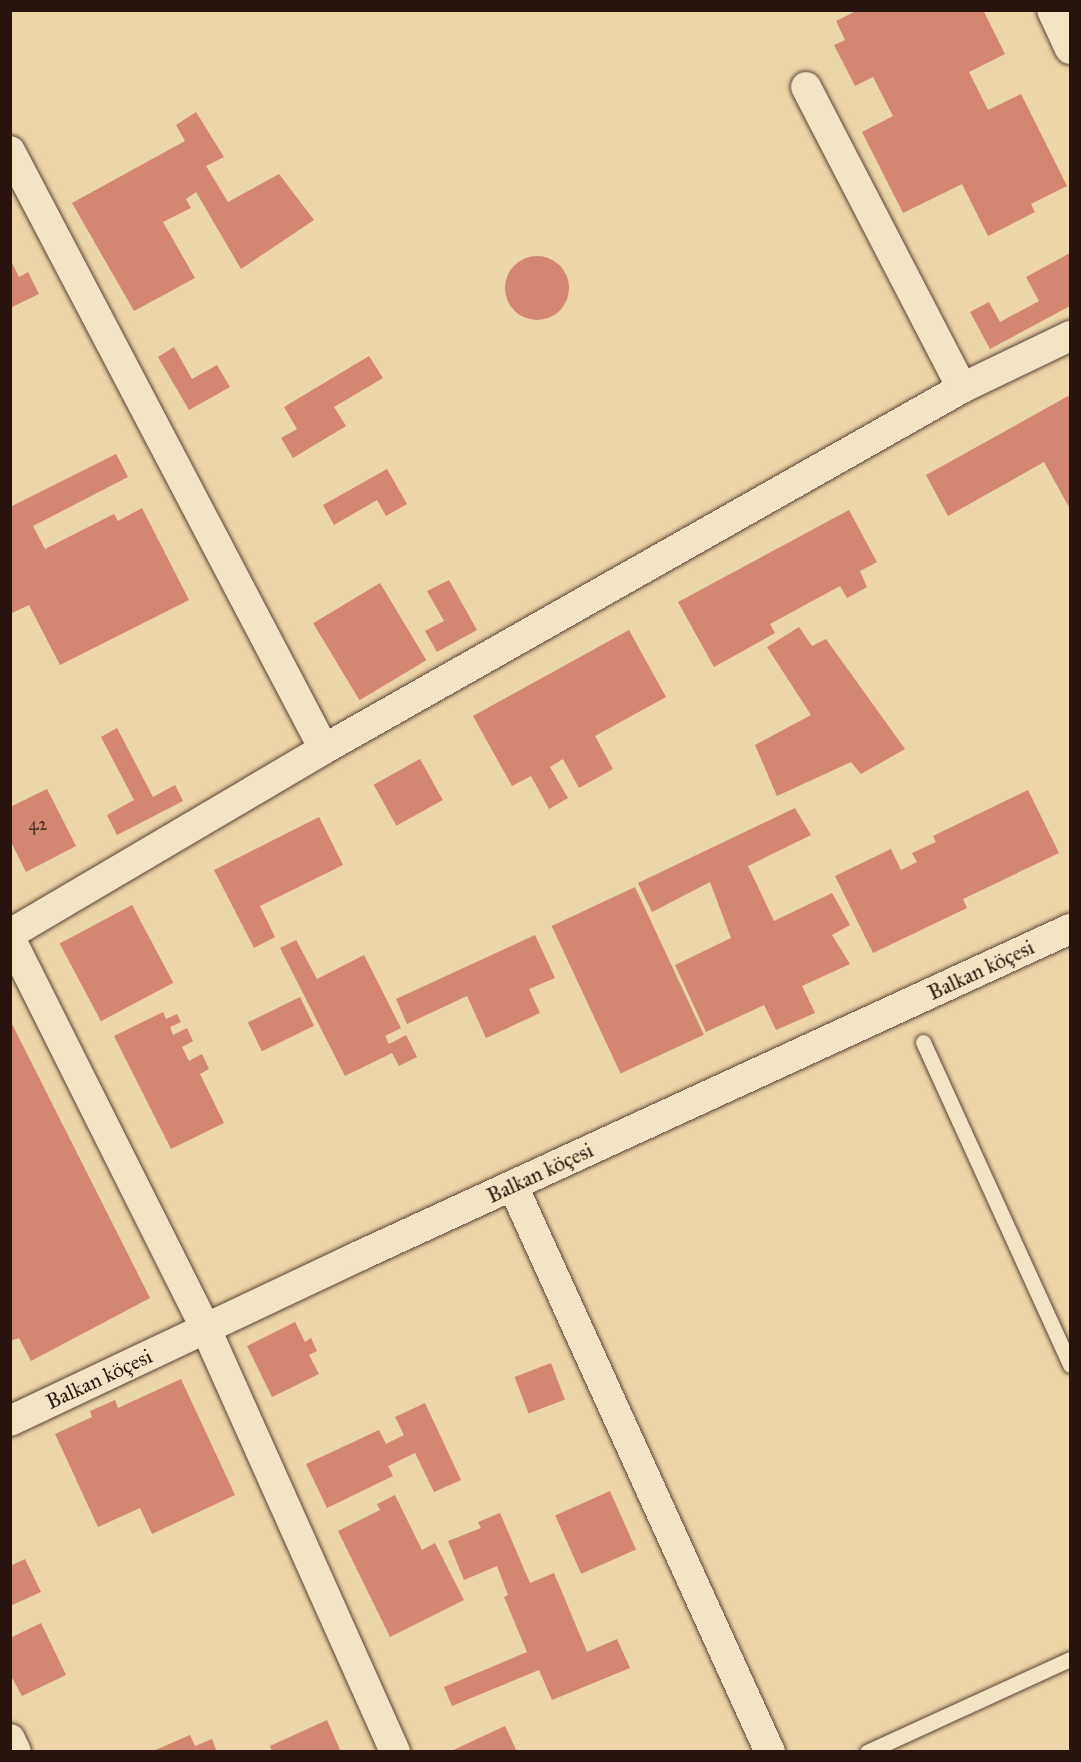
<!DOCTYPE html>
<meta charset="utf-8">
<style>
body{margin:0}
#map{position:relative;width:1081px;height:1762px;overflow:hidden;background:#ecd5a7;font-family:"IM FELL Great Primer",serif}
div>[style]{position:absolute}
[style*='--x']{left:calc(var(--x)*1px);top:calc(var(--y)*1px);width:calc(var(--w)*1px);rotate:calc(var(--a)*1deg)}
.building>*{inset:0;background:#d38771;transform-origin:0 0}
.round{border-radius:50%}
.roads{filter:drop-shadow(0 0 2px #594434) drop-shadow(0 0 2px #594434)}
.service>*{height:15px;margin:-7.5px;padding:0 7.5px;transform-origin:7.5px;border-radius:7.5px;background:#f3e4c6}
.minor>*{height:30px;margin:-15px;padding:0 15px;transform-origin:15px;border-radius:15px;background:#f3e4c6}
span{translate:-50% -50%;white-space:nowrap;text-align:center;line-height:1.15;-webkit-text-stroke:4.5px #f3e4c6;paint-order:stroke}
.number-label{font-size:18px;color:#533126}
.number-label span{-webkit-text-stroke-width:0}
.street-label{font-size:21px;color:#28140d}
.frame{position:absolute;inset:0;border:12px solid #28140d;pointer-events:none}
</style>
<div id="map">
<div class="building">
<i style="clip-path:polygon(858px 10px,983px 10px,1005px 54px,969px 72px,988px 110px,1021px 94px,1067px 186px,1031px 204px,1035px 212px,988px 236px,962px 184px,903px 213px,862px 132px,893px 116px,873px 77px,855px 86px,834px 45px,845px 40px,836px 21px)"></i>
<i style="clip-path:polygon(196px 112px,224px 157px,206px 166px,228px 202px,279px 174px,314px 220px,241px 269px,196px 192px,186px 199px,191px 208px,163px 222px,195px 278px,134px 311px,72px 203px,185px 141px,176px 125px)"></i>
<i style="clip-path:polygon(1070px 253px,1070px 306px,990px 349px,970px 312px,989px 302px,1000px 322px,1039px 301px,1026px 277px)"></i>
<i class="round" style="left:505px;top:256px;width:64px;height:64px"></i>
<i style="clip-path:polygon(10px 259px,19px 277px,28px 272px,39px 294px,10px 308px)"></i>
<i style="clip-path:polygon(174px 347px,192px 379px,217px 365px,230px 387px,189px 410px,158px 357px)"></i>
<i style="clip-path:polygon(369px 356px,383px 378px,334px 407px,346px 426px,293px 458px,281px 438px,297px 429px,284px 407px)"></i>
<i style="clip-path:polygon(1070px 395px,1070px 509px,1044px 462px,948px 516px,926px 475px)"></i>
<i style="clip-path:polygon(116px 454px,128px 477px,33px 526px,45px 549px,114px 514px,118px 521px,142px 508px,189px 600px,60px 665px,29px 605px,10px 614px,10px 507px)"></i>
<i style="clip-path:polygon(387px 469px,407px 504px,386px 516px,377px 500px,334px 525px,323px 505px)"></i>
<i style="clip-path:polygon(849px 510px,877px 562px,860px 571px,867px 587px,847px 598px,840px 586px,770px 624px,775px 633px,714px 667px,678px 602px)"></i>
<i style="clip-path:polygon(449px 580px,477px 630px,437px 652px,425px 631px,444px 621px,427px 591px)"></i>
<i style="left:380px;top:583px;width:90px;height:78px;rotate:59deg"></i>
<i style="clip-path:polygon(799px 627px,812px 646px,826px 639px,905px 749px,861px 774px,851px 762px,777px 796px,755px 745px,811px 715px,767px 647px)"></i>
<i style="clip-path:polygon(629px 630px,666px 697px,595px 736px,613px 769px,579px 788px,563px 759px,550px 767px,568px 798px,549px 809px,531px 776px,512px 786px,473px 716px)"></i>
<i style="clip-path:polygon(117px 728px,153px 797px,175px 785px,183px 801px,117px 835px,107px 815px,134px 800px,101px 737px)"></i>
<i style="left:420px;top:759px;width:47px;height:53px;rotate:61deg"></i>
<i style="clip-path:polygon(47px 789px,76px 846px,26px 872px,10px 840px,10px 807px)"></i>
<i style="clip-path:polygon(1028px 790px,1059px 853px,963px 899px,967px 908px,873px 953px,835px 876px,891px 849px,901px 870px,917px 862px,912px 853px,936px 842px,933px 836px)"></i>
<i style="clip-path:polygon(795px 808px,811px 835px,748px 866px,774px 921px,832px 893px,850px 925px,832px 935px,850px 964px,802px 986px,815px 1013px,776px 1030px,764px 1005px,706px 1032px,675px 965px,731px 938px,710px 882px,652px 912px,638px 883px)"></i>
<i style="clip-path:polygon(319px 817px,343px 865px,260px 906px,275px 937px,254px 948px,214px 870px)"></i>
<i style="left:635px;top:887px;width:163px;height:92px;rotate:65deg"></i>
<i style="left:132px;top:905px;width:88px;height:82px;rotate:62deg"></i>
<i style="clip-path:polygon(535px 935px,555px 978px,529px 989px,540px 1013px,486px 1038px,467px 996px,407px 1024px,396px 999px)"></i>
<i style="clip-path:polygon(296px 940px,317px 979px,364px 955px,401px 1028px,385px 1036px,389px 1044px,406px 1035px,417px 1057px,399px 1066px,392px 1053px,345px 1076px,280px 948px)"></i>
<i style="left:300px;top:997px;width:32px;height:58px;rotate:64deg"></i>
<i style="clip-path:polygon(163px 1012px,166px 1019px,177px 1014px,181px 1022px,170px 1027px,173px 1035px,187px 1028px,193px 1041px,182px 1047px,189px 1061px,202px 1054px,209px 1069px,200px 1074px,224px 1123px,171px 1149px,114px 1036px)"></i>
<i style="clip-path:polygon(10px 1020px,150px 1298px,31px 1361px,19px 1338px,10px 1341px)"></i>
<i style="clip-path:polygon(295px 1322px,305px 1342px,311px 1338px,317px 1351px,309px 1355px,319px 1374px,272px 1397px,247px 1346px)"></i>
<i style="left:551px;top:1363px;width:39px;height:39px;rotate:69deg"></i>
<i style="clip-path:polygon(181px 1379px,235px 1495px,152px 1534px,140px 1508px,98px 1527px,55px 1434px,92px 1417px,90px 1411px,115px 1400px,118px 1408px)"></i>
<i style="clip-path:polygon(425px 1403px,461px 1480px,434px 1492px,415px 1453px,388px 1466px,393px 1476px,327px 1508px,306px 1464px,379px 1430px,386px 1444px,404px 1435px,395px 1417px)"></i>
<i style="left:610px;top:1491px;width:64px;height:60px;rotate:66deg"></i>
<i style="clip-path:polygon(395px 1495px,422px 1550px,435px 1543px,464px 1600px,390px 1637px,338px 1531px,380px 1510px,377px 1504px)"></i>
<i style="clip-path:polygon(500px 1513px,530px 1583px,554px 1573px,587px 1652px,617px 1639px,630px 1668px,552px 1700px,539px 1670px,452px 1706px,444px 1687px,527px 1652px,504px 1597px,508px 1595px,497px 1566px,464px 1580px,448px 1541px,481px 1528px,478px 1522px)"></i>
<i style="clip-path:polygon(25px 1559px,41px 1592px,10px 1606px,10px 1566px)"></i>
<i style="clip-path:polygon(41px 1623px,66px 1675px,22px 1696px,10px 1674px,10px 1638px)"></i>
<i style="clip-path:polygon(327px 1720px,341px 1752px,272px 1752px,270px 1746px)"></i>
<i style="clip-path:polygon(505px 1726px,517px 1752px,449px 1752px)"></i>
<i style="clip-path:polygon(190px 1735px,195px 1746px,212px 1739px,217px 1752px,151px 1752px)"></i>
</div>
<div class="roads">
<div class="service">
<i style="--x:923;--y:1042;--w:355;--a:65.5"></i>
<i style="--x:867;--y:1752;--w:223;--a:-24.6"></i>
</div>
<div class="minor">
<i style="--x:1052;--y:10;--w:43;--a:65.2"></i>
<i style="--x:806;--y:87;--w:339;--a:62.6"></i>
<i style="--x:10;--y:151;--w:675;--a:62.3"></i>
<i style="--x:10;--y:934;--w:364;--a:-30.5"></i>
<i style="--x:324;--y:749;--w:733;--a:-29.5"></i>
<i style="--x:962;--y:388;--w:120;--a:-25.7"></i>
<i style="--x:10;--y:938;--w:437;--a:63.4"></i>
<i style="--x:206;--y:1329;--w:463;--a:65.9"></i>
<i style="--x:513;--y:1186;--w:622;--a:65.58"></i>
<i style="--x:10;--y:1421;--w:386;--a:-25.3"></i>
<i style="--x:359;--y:1256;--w:783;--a:-24.7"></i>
<i style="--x:10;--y:1739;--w:14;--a:65"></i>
</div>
</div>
<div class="number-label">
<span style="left:38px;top:824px">42</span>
</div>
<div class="street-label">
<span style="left:981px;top:970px;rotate:-25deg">Balkan köçesi</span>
<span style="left:540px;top:1173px;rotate:-25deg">Balkan köçesi</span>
<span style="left:99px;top:1379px;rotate:-25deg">Balkan köçesi</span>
</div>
<div class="frame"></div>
</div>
